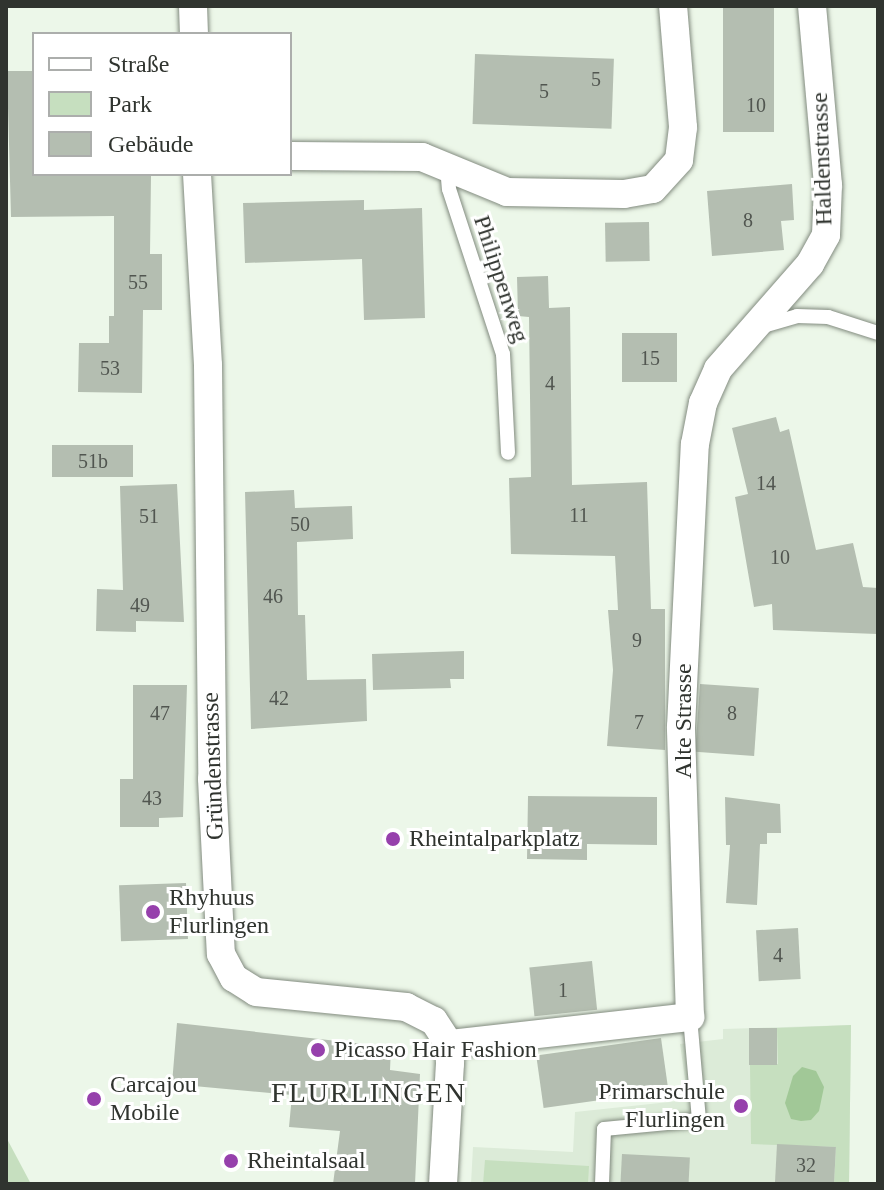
<!DOCTYPE html>
<meta charset="utf-8">
<style>
body{margin:0}
#map{position:relative;width:884px;height:1190px;overflow:hidden;background:#ecf7e9;font-family:"Times New Roman",serif}
div>[style]{position:absolute}
[style*='--x']{left:calc(var(--x)*1px);top:calc(var(--y)*1px);width:calc(var(--w)*1px);rotate:calc(var(--a)*1deg)}
.built>*{inset:0;background:#dcebd8}
.green>*{inset:0;background:#c6dfbf}
.water>*{inset:0;background:#a1c897}
.building>*{inset:0;background:#b4beb1;transform-origin:0 0}
.roads{filter:drop-shadow(0 0 2px #828b7f) drop-shadow(0 0 2px #828b7f)}
.lane>*{height:14px;margin:-7px;padding:0 7px;transform-origin:7px;border-radius:7px;background:#fff}
.street>*{height:28px;margin:-14px;padding:0 14px;transform-origin:14px;border-radius:14px;background:#fff}
.dots>*{width:22px;height:22px;translate:-50% -50%;box-sizing:border-box;border:4px solid #fff;border-radius:50%}
span{translate:-50% -50%;white-space:nowrap;text-align:center;line-height:1.15;-webkit-text-stroke:6px #fff;paint-order:stroke}
.number-label{font-size:20px;color:#515650}
.number-label span{-webkit-text-stroke-width:0}
.street-label{font-size:24px;color:#30342f}
.poi-label{font-size:24px;color:#30342f}
.left{translate:0 -50%;text-align:left}
.right{translate:-100% -50%;text-align:right}
.quarter-label{font-size:28px;color:#30342f;letter-spacing:2px}
.frame{position:absolute;inset:0;border:8px solid #30342f;pointer-events:none}
.legend{position:absolute;left:32px;top:32px;width:260px;height:144px;box-sizing:border-box;background:#fff;border:2px solid #acaeac;margin:0;padding:10px 14px;list-style:none;font-size:24px;color:#30342f}
.legend li{display:flex;align-items:center;gap:16px;height:40px}
.legend b{width:40px;border:2px solid #acaeac}
</style>
<div id="map">
<div class="built">
<i style="clip-path:polygon(851px 1025px,849px 1184px,471px 1184px,473px 1147px,573px 1152px,575px 1112px,688px 1100px,680px 1044px,723px 1039px,723px 1029px)"></i>
</div>
<div class="green">
<i style="clip-path:polygon(851px 1025px,849px 1184px,834px 1184px,836px 1147px,751px 1144px,750px 1065px,778px 1064px,777px 1028px)"></i>
<i style="clip-path:polygon(6px 1137px,31px 1184px,6px 1184px)"></i>
<i style="clip-path:polygon(485px 1160px,589px 1166px,588px 1184px,483px 1184px)"></i>
</div>
<div class="water">
<i style="clip-path:polygon(802px 1067px,816px 1071px,824px 1087px,819px 1111px,811px 1120px,801px 1121px,791px 1119px,785px 1103px,793px 1076px)"></i>
</div>
<div class="building">
<i style="left:723px;top:6px;width:51px;height:126px"></i>
<i style="left:475px;top:54px;width:139px;height:70px;rotate:2deg"></i>
<i style="clip-path:polygon(7px 71px,34px 71px,34px 174px,151px 176px,150px 254px,162px 254px,162px 310px,143px 310px,142px 393px,78px 392px,79px 343px,109px 343px,109px 316px,114px 316px,114px 216px,11px 217px)"></i>
<i style="clip-path:polygon(792px 184px,794px 220px,781px 221px,784px 250px,712px 256px,707px 191px)"></i>
<i style="clip-path:polygon(364px 200px,364px 210px,422px 208px,425px 318px,364px 320px,362px 259px,245px 263px,243px 203px)"></i>
<i style="left:649px;top:222px;width:39px;height:44px;rotate:89deg"></i>
<i style="clip-path:polygon(548px 276px,549px 308px,570px 307px,572px 485px,647px 482px,651px 609px,665px 609px,665px 750px,607px 746px,613px 670px,608px 610px,618px 610px,615px 556px,511px 554px,509px 478px,531px 477px,529px 317px,518px 316px,517px 277px)"></i>
<i style="left:622px;top:333px;width:55px;height:49px"></i>
<i style="clip-path:polygon(776px 417px,780px 432px,789px 429px,816px 550px,853px 543px,863px 587px,878px 588px,877px 634px,773px 630px,772px 604px,754px 607px,735px 497px,748px 494px,732px 428px)"></i>
<i style="left:52px;top:445px;width:81px;height:32px"></i>
<i style="clip-path:polygon(177px 484px,184px 622px,136px 621px,136px 632px,96px 631px,97px 589px,123px 590px,120px 486px)"></i>
<i style="clip-path:polygon(294px 490px,295px 508px,352px 506px,353px 539px,297px 542px,298px 615px,305px 615px,307px 680px,366px 679px,367px 721px,251px 729px,245px 492px)"></i>
<i style="clip-path:polygon(464px 651px,464px 679px,450px 679px,451px 688px,373px 690px,372px 654px)"></i>
<i style="left:700px;top:684px;width:59px;height:68px;rotate:4deg"></i>
<i style="clip-path:polygon(133px 685px,187px 685px,183px 817px,159px 818px,159px 827px,120px 827px,120px 779px,133px 779px)"></i>
<i style="clip-path:polygon(528px 796px,657px 797px,657px 845px,587px 844px,587px 860px,527px 859px)"></i>
<i style="clip-path:polygon(725px 797px,780px 804px,781px 833px,767px 833px,767px 844px,760px 844px,757px 905px,726px 903px,730px 845px,726px 845px)"></i>
<i style="left:186px;top:883px;width:56px;height:67px;rotate:88deg"></i>
<i style="left:798px;top:928px;width:51px;height:42px;rotate:87deg"></i>
<i style="left:592px;top:961px;width:49px;height:63px;rotate:84deg"></i>
<i style="clip-path:polygon(177px 1023px,391px 1047px,390px 1070px,420px 1074px,415px 1184px,333px 1184px,340px 1131px,289px 1127px,292px 1095px,172px 1084px)"></i>
<i style="left:749px;top:1028px;width:28px;height:37px"></i>
<i style="left:661px;top:1038px;width:53px;height:126px;rotate:82deg"></i>
<i style="left:777px;top:1144px;width:59px;height:40px;rotate:3deg"></i>
<i style="left:622px;top:1154px;width:68px;height:30px;rotate:3deg"></i>
</div>
<div class="roads">
<div class="lane">
<i style="--x:447;--y:167;--w:22;--a:85"></i>
<i style="--x:449;--y:189;--w:174;--a:71.9"></i>
<i style="--x:503;--y:354;--w:99;--a:87.1"></i>
<i style="--x:763;--y:326;--w:35;--a:-16"></i>
<i style="--x:797;--y:316;--w:31;--a:2"></i>
<i style="--x:828;--y:317;--w:52;--a:17.7"></i>
<i style="--x:602;--y:1184;--w:55;--a:-87.9"></i>
<i style="--x:604;--y:1129;--w:95;--a:-5.4"></i>
<i style="--x:699;--y:1120;--w:103;--a:-95"></i>
</div>
<div class="street">
<i style="--x:193;--y:6;--w:28;--a:88"></i>
<i style="--x:290;--y:156;--w:132;--a:0.4"></i>
<i style="--x:422;--y:157;--w:92;--a:22.4"></i>
<i style="--x:507;--y:192;--w:117;--a:1"></i>
<i style="--x:624;--y:194;--w:29;--a:-10"></i>
<i style="--x:653;--y:189;--w:39;--a:-48"></i>
<i style="--x:679;--y:160;--w:33;--a:-83"></i>
<i style="--x:683;--y:127;--w:121;--a:-94.7"></i>
<i style="--x:197;--y:174;--w:191;--a:86.7"></i>
<i style="--x:208;--y:365;--w:414;--a:89.4"></i>
<i style="--x:212;--y:779;--w:175;--a:87.1"></i>
<i style="--x:221;--y:954;--w:27;--a:62"></i>
<i style="--x:234;--y:978;--w:26;--a:32"></i>
<i style="--x:256;--y:992;--w:151;--a:5.7"></i>
<i style="--x:406;--y:1007;--w:31;--a:27"></i>
<i style="--x:434;--y:1021;--w:27;--a:57"></i>
<i style="--x:449;--y:1044;--w:19;--a:87"></i>
<i style="--x:450;--y:1063;--w:121;--a:93.3"></i>
<i style="--x:449;--y:1044;--w:243;--a:-6.4"></i>
<i style="--x:690;--y:1017;--w:290;--a:-91.8"></i>
<i style="--x:681;--y:727;--w:283;--a:-87.2"></i>
<i style="--x:695;--y:444;--w:42;--a:-79"></i>
<i style="--x:703;--y:403;--w:37;--a:-66"></i>
<i style="--x:718;--y:369;--w:140;--a:-48.8"></i>
<i style="--x:810;--y:264;--w:33;--a:-61"></i>
<i style="--x:826;--y:235;--w:50;--a:-87.7"></i>
<i style="--x:828;--y:185;--w:180;--a:-95.1"></i>
</div>
</div>
<div class="dots">
<i style="left:393px;top:839px;background:#9640ac"></i>
<i style="left:153px;top:912px;background:#9640ac"></i>
<i style="left:318px;top:1050px;background:#9640ac"></i>
<i style="left:94px;top:1099px;background:#9640ac"></i>
<i style="left:741px;top:1106px;background:#9640ac"></i>
<i style="left:231px;top:1161px;background:#9640ac"></i>
</div>
<div class="number-label">
<span style="left:596px;top:79px">5</span>
<span style="left:544px;top:91px">5</span>
<span style="left:756px;top:105px">10</span>
<span style="left:748px;top:220px">8</span>
<span style="left:138px;top:282px">55</span>
<span style="left:650px;top:358px">15</span>
<span style="left:110px;top:368px">53</span>
<span style="left:550px;top:383px">4</span>
<span style="left:93px;top:461px">51b</span>
<span style="left:766px;top:483px">14</span>
<span style="left:579px;top:515px">11</span>
<span style="left:149px;top:516px">51</span>
<span style="left:300px;top:524px">50</span>
<span style="left:780px;top:557px">10</span>
<span style="left:273px;top:596px">46</span>
<span style="left:140px;top:605px">49</span>
<span style="left:637px;top:640px">9</span>
<span style="left:279px;top:698px">42</span>
<span style="left:160px;top:713px">47</span>
<span style="left:732px;top:713px">8</span>
<span style="left:639px;top:722px">7</span>
<span style="left:152px;top:798px">43</span>
<span style="left:778px;top:955px">4</span>
<span style="left:563px;top:990px">1</span>
<span style="left:806px;top:1165px">32</span>
</div>
<div class="street-label">
<span style="left:822px;top:159px;rotate:-92deg">Haldenstrasse</span>
<span style="left:501px;top:279px;rotate:72deg">Philippenweg</span>
<span style="left:684px;top:721px;rotate:-90deg">Alte Strasse</span>
<span style="left:213px;top:766px;rotate:-92deg">Gründenstrasse</span>
</div>
<div class="poi-label">
<span class="left" style="left:409px;top:839px">Rheintalparkplatz</span>
<span class="left" style="left:169px;top:912px">Rhyhuus<br>Flurlingen</span>
<span class="left" style="left:334px;top:1050px">Picasso Hair Fashion</span>
<span class="left" style="left:110px;top:1099px">Carcajou<br>Mobile</span>
<span class="right" style="left:725px;top:1106px">Primarschule<br>Flurlingen</span>
<span class="left" style="left:247px;top:1161px">Rheintalsaal</span>
</div>
<div class="quarter-label">
<span style="left:369px;top:1093px">FLURLINGEN</span>
</div>
<div class="frame"></div>
<ul class="legend">
<li><b style="height:10px;background:#fff"></b>Straße</li>
<li><b style="height:22px;background:#c6dfbf"></b>Park</li>
<li><b style="height:22px;background:#b4beb1"></b>Gebäude</li>
</ul>
</div>
